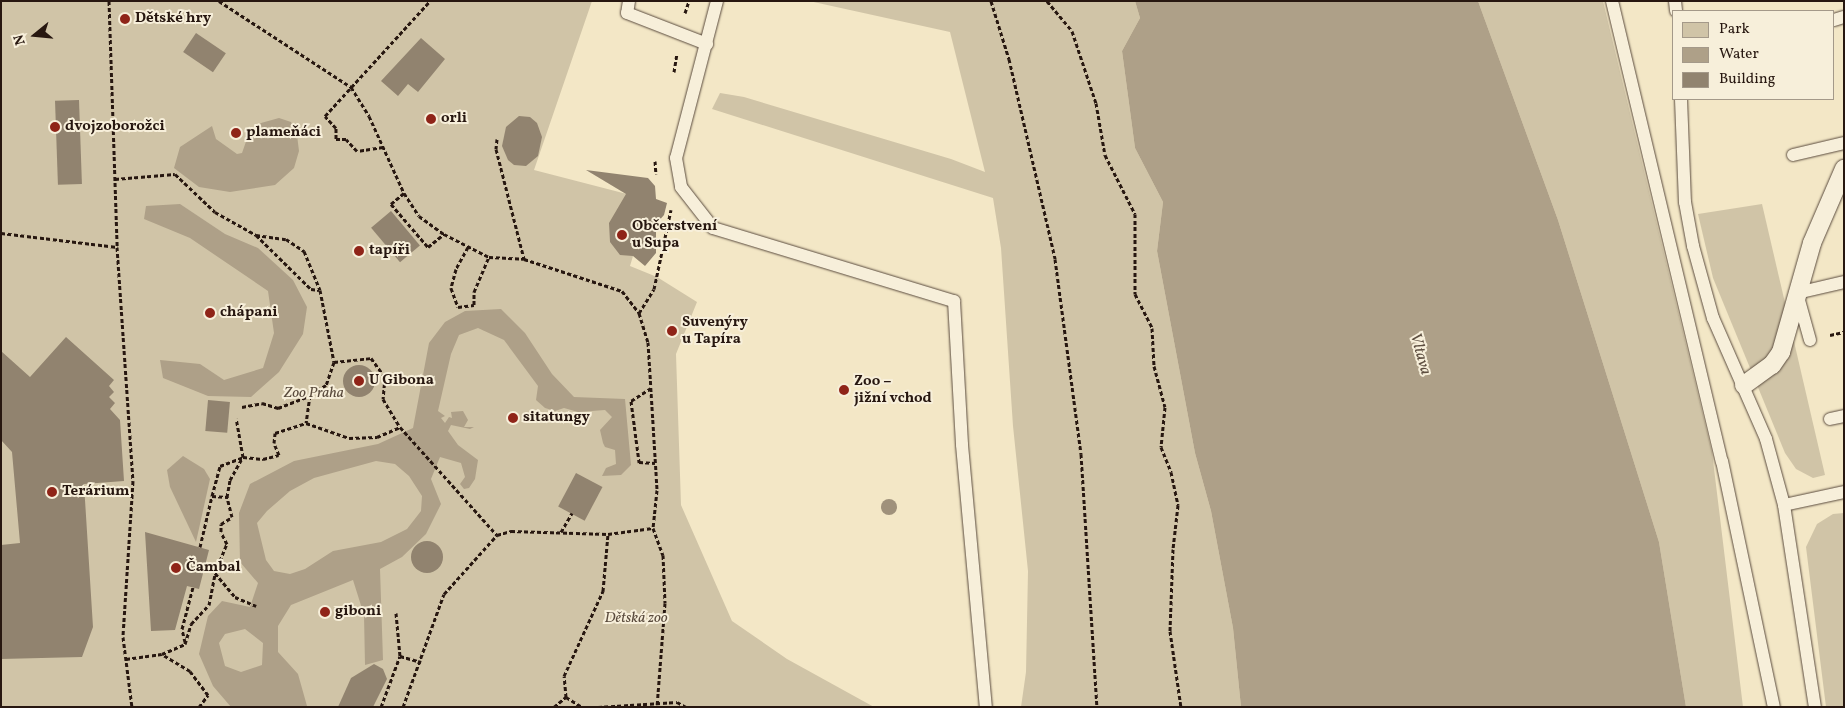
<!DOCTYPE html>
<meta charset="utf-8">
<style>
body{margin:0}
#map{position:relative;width:1845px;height:708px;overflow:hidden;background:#f3e7c6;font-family:Vollkorn,serif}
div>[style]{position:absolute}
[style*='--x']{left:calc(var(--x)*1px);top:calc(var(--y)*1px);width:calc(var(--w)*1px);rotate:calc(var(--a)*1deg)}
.green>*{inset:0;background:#d0c4a7}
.water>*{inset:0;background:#aea088}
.building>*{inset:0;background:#91836f;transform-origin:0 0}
.round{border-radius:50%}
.path>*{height:3px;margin-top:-1.5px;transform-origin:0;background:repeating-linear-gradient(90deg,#271710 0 4px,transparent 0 6.5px)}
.roads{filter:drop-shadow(0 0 1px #5a4b3e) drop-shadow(0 0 1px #5a4b3e)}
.service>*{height:12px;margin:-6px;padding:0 6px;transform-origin:6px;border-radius:6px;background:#f7efda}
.pedestrian>*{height:18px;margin:-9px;padding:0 9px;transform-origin:9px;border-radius:9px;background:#f7efda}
.trees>*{width:16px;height:16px;margin:-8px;border-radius:50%;background:#9f917b}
.dots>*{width:14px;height:14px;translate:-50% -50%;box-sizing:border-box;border:2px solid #f7efda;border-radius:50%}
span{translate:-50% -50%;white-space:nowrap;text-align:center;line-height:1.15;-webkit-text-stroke:4px #f7efda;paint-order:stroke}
.poi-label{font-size:15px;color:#271710;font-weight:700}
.left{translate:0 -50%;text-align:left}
.park-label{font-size:15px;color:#5a4b3d;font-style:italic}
.water-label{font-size:16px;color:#5d4e40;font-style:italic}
.frame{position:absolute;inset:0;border:2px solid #271710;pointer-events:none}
.legend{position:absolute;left:1672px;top:10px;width:162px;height:90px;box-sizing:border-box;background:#f7efda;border:1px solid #a49989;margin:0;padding:6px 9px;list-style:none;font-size:15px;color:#271710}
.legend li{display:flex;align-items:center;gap:10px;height:25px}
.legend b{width:25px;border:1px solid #a49989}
.north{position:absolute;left:10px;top:10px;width:50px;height:50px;-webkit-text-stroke:4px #f7efda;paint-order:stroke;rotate:253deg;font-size:14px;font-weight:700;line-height:20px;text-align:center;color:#271710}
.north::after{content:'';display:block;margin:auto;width:18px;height:22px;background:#271710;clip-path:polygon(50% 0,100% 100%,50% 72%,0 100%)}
</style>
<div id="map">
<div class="green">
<i style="clip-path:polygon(1px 1px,592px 1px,534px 170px,650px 200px,630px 266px,657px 277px,697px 302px,676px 354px,681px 505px,732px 621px,787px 659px,874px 707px,1px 707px)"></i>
<i style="clip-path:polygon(809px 1px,1135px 1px,1140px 18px,1122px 51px,1135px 148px,1163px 202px,1157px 251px,1195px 453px,1211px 511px,1233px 628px,1241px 707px,1021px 707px,1026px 672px,1028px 571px,1013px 426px,1001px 248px,993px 198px,712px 109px,720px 93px,744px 97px,951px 159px,985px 172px,950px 32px)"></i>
<i style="clip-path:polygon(1478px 1px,1603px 1px,1712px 452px,1743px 707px,1686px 707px,1659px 542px,1558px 220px)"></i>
<i style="clip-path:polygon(1762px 204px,1825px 475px,1813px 478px,1796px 469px,1785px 453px,1713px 278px,1698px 214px)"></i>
<i style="clip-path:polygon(1844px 513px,1844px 707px,1826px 707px,1806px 547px,1817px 524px,1833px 514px)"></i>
</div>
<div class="water">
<i style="clip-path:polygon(1135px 1px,1478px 1px,1558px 220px,1659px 542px,1686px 707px,1241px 707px,1233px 628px,1211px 511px,1195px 453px,1157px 251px,1163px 202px,1135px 148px,1122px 51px,1140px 18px)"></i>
<i style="clip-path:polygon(279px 118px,291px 122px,297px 135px,299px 151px,294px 168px,275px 185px,230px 192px,199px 187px,174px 168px,180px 147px,212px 126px,216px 139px,237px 154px,242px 153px,249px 133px,261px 123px)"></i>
<i style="clip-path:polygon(180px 204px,225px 234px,258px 248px,293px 280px,307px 307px,303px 334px,279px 372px,251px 397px,208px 396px,163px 378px,160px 360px,200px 364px,224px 380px,263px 368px,274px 333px,268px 291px,190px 238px,144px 219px,146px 206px)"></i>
<i style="clip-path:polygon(evenodd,501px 309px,525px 333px,552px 374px,574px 397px,625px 399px,631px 465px,621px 475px,602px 476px,606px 468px,616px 464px,615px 450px,605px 447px,603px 443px,600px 430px,612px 417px,605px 410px,578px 412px,564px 408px,555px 411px,545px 408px,536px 400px,538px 386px,504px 340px,478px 328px,459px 335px,451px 354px,438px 411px,445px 416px,441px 418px,445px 423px,449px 417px,452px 418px,451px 412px,463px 411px,468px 420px,464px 427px,474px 427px,470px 429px,451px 425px,448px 431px,458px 445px,478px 460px,475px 479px,469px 488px,464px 489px,460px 484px,465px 477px,461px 463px,440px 457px,431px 479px,441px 504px,426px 534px,402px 557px,380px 569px,383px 660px,365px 665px,364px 615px,353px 580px,291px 605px,278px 626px,278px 652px,298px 674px,307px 706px,310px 707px,231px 707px,213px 686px,199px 654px,208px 616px,222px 601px,250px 607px,258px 583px,240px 562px,239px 513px,250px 484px,294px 461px,378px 444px,413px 428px,429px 343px,445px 322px,465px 311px,501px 309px,376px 461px,395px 464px,409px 476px,422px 496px,421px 511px,407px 529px,381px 542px,333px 551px,305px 569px,290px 574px,274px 571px,266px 560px,257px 523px,267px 511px,290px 491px,314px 478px,376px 461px,501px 309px,245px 629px,263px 643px,262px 665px,241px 672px,225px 666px,219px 643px,225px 634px,245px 629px)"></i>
<i style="clip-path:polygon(183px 456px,204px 469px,210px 479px,196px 542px,170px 487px,167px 470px)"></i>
</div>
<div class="building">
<i style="left:196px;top:33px;width:36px;height:23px;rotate:34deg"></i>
<i style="clip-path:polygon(421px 38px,445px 59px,418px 92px,408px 84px,398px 96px,381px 81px)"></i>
<i style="left:79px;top:100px;width:84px;height:24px;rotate:88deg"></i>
<i style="clip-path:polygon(519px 116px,530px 117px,537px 123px,542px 137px,538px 156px,526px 166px,514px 165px,508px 160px,502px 146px,506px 127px)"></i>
<i style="clip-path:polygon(586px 170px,648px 178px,655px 186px,656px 199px,667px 203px,664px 215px,656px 224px,656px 253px,645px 266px,633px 256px,620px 255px,610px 242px,609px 223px,626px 194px)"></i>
<i style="left:391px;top:211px;width:45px;height:26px;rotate:50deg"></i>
<i style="clip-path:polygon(66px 337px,114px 380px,109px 386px,114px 392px,109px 397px,115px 403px,110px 409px,120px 420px,124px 481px,84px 484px,93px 627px,82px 657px,1px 659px,1px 545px,20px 543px,12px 452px,1px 440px,1px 351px,30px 377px)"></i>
<i class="round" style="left:343px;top:365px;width:32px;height:32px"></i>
<i style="left:208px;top:400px;width:22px;height:31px;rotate:5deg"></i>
<i style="left:576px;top:473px;width:30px;height:38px;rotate:28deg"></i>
<i style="clip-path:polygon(145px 532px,209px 550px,199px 589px,187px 586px,175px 630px,151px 631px)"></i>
<i class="round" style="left:411px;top:541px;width:32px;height:32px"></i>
<i style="clip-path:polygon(374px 664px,383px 669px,387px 679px,373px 707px,338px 707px,351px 678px)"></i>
</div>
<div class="path">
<i style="--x:109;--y:1;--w:246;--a:88.1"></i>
<i style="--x:117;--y:247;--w:235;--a:86.1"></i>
<i style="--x:133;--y:481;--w:156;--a:93.7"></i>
<i style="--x:123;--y:637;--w:71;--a:82.7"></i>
<i style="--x:219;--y:1;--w:158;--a:33.1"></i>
<i style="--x:351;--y:87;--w:34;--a:58"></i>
<i style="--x:369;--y:116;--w:85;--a:65.6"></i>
<i style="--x:404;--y:193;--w:27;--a:57"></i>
<i style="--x:419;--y:216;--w:31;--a:36"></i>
<i style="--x:444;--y:234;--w:51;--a:27.1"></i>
<i style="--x:489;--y:257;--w:35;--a:3"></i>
<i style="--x:524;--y:259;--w:103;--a:18.1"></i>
<i style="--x:622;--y:291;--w:28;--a:52"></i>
<i style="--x:639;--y:313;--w:30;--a:73"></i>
<i style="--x:648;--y:342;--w:148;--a:86.5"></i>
<i style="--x:657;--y:490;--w:38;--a:96"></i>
<i style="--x:653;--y:528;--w:29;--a:70"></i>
<i style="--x:663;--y:555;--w:48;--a:87.6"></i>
<i style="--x:665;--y:603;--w:104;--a:94.4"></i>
<i style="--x:991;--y:1;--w:61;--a:72.8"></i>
<i style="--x:1009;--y:59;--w:205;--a:77"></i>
<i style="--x:1055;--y:259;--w:197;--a:82.4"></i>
<i style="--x:1081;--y:454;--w:254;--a:86.4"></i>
<i style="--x:1047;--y:1;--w:39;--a:50"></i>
<i style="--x:1072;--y:31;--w:76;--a:71.6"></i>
<i style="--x:1096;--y:103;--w:53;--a:80.2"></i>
<i style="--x:1105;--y:155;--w:66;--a:63"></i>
<i style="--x:1135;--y:214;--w:80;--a:90"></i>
<i style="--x:1135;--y:294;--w:38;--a:63"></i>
<i style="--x:1152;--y:328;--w:38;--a:87"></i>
<i style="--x:1154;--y:366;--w:42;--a:75"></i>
<i style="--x:1165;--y:407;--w:40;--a:95.7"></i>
<i style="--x:1161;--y:447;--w:27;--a:68"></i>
<i style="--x:1171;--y:472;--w:34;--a:78"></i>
<i style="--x:1178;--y:505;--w:44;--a:96.5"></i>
<i style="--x:1173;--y:549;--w:82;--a:92.1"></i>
<i style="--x:1170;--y:631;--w:77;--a:81.8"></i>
<i style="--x:685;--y:13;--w:13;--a:-72"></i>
<i style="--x:674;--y:72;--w:18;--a:-81"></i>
<i style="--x:497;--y:139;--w:10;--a:96"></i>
<i style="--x:496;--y:149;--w:114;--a:75.7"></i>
<i style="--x:383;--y:147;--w:26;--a:171"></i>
<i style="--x:357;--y:151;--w:16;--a:-133"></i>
<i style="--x:346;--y:139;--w:10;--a:180"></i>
<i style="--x:336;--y:139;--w:11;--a:-90"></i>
<i style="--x:336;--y:128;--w:16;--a:-133"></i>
<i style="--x:325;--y:116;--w:156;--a:-47.6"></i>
<i style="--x:655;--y:161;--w:13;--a:86"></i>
<i style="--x:115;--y:179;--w:60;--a:-4.8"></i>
<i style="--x:175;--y:174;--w:55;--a:43.5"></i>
<i style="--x:215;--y:212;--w:47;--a:29.3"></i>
<i style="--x:256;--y:235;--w:30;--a:8"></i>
<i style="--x:286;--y:239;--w:22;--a:34"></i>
<i style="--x:304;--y:251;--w:42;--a:67.7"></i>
<i style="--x:320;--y:290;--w:73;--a:79"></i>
<i style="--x:334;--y:362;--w:24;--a:109"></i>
<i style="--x:326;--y:385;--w:19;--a:148"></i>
<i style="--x:310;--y:395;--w:28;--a:98"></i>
<i style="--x:404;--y:193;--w:17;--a:140"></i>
<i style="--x:391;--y:204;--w:57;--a:49.3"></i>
<i style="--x:428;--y:247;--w:21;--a:-39"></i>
<i style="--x:1;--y:233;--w:117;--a:6.9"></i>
<i style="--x:256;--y:235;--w:77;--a:44.5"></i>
<i style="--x:311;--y:289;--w:8;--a:7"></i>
<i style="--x:468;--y:247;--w:25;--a:119"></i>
<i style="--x:456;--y:269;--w:20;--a:105"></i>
<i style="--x:451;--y:288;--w:20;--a:70"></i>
<i style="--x:458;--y:307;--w:16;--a:-7"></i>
<i style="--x:474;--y:305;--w:13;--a:-90"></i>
<i style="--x:474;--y:292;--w:38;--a:-67"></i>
<i style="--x:639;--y:313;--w:28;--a:-58"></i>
<i style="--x:654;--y:289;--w:81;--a:-77.9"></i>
<i style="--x:1830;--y:335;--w:14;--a:-12"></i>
<i style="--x:334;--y:362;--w:37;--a:-6"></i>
<i style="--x:371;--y:358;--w:24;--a:54"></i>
<i style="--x:385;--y:377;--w:22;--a:95"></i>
<i style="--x:383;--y:399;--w:33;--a:59"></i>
<i style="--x:385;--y:377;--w:30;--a:9"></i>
<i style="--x:651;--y:388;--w:24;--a:147"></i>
<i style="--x:631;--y:401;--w:62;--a:82.5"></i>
<i style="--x:639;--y:462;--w:16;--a:4"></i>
<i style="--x:242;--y:407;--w:20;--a:-11"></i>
<i style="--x:262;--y:403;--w:17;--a:17"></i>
<i style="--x:278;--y:408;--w:33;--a:-21"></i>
<i style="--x:212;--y:496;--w:31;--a:-75"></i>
<i style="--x:220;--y:466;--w:25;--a:-21"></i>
<i style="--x:243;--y:457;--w:39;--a:-100"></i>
<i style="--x:561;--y:532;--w:22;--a:-60"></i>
<i style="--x:200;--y:547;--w:52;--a:-76.8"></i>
<i style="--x:212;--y:496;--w:15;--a:4"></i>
<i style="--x:215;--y:573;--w:31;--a:50"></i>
<i style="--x:235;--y:597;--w:23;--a:23"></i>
<i style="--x:396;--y:613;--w:43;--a:84.7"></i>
<i style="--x:185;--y:642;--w:13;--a:-103"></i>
<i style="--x:182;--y:629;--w:43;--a:-75.3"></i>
<i style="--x:126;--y:659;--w:36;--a:-8"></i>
<i style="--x:566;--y:697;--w:19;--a:32"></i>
<i style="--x:199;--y:707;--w:15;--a:-53"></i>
<i style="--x:208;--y:695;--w:30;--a:-127"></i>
<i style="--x:190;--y:671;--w:33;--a:-149"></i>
<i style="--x:162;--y:654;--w:25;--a:-23"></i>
<i style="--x:185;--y:644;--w:21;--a:-73"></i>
<i style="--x:191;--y:624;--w:26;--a:-47"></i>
<i style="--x:209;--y:605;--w:33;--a:-79"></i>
<i style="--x:215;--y:573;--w:31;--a:-68"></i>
<i style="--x:227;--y:544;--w:13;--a:-117"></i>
<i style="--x:221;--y:532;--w:8;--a:-90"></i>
<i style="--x:221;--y:524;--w:13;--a:-32"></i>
<i style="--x:232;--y:517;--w:21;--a:-104"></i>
<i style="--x:227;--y:497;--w:17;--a:-80"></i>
<i style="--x:230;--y:480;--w:26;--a:-61"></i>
<i style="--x:243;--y:457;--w:20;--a:6"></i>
<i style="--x:263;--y:459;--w:16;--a:-14"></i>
<i style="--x:279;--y:455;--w:13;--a:-113"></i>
<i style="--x:274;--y:443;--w:10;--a:-84"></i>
<i style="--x:275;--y:433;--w:33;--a:-18"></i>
<i style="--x:306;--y:423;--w:46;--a:19.2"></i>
<i style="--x:349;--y:438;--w:28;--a:-2"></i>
<i style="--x:377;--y:437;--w:25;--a:-23"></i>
<i style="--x:400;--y:427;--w:145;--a:48.1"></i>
<i style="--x:381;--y:707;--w:54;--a:-69.6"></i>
<i style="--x:400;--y:656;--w:22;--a:16"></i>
<i style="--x:403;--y:707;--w:120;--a:-70.1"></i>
<i style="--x:444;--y:594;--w:79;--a:-48.1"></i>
<i style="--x:497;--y:535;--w:15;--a:-16"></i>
<i style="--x:511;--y:531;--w:97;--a:1.8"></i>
<i style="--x:608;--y:534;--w:45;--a:-7.6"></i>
<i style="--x:554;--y:707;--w:16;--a:-40"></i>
<i style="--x:566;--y:697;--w:21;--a:-95"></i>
<i style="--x:564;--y:676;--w:94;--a:-65.4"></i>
<i style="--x:603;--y:591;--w:57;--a:-85"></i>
<i style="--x:598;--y:707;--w:79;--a:-3.6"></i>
<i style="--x:677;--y:702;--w:10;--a:29"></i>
</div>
<div class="roads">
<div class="service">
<i style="--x:629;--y:1;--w:12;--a:99"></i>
<i style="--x:627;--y:13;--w:86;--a:21.2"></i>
<i style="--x:717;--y:1;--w:162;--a:104.6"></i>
<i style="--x:676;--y:158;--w:29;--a:80"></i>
<i style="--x:681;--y:187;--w:52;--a:52"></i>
<i style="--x:713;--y:228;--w:252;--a:16.9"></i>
<i style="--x:954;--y:301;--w:144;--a:86.8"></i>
<i style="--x:962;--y:445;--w:263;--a:84.8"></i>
<i style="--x:1612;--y:1;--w:473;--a:76.6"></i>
<i style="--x:1722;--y:461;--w:251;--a:78.1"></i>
<i style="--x:1675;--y:1;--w:10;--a:84"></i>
<i style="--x:1834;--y:20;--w:10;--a:-17"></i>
<i style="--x:1681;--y:99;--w:103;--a:87.8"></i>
<i style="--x:1685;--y:202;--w:45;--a:79.7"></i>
<i style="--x:1693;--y:246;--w:75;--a:74.5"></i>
<i style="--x:1713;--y:318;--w:132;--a:66.3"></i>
<i style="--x:1766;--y:439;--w:68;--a:74.7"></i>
<i style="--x:1784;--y:505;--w:204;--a:81.3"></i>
<i style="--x:1793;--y:155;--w:52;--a:-13.2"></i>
<i style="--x:1810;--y:340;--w:49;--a:-105.5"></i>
<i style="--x:1797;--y:293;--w:48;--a:-13.2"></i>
<i style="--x:1830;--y:419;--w:14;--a:-12"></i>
<i style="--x:1784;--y:505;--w:61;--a:-12.2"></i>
</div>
<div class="pedestrian">
<i style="--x:1744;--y:385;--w:34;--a:-36"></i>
<i style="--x:1772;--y:365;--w:16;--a:-55"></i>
<i style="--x:1781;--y:352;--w:113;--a:-74.1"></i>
<i style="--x:1812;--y:243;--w:81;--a:-66.6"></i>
</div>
</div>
<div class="trees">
<i style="left:889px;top:507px"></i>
</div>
<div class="dots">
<i style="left:125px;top:19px;background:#8f2418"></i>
<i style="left:431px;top:119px;background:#8f2418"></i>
<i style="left:55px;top:127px;background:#8f2418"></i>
<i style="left:236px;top:133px;background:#8f2418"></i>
<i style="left:622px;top:235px;background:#8f2418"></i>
<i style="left:359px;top:251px;background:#8f2418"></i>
<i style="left:210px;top:313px;background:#8f2418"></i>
<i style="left:672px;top:331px;background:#8f2418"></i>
<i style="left:359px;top:381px;background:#8f2418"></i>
<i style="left:844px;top:390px;background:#8f2418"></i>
<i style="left:513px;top:418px;background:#8f2418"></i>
<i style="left:52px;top:492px;background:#8f2418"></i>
<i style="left:176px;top:568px;background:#8f2418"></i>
<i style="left:325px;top:612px;background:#8f2418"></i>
</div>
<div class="poi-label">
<span class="left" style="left:135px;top:19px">Dětské hry</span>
<span class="left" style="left:441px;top:119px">orli</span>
<span class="left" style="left:65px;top:127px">dvojzoborožci</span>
<span class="left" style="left:246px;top:133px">plameňáci</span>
<span class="left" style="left:632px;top:235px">Občerstvení<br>u Supa</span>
<span class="left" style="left:369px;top:251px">tapíři</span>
<span class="left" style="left:220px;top:313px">chápani</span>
<span class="left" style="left:682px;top:331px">Suvenýry<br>u Tapíra</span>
<span class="left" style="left:369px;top:381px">U Gibona</span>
<span class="left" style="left:854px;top:390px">Zoo –<br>jižní vchod</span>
<span class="left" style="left:523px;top:418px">sitatungy</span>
<span class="left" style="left:62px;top:492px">Terárium</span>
<span class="left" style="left:186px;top:568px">Čambal</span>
<span class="left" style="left:335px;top:612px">giboni</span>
</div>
<div class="park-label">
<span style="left:314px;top:394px">Zoo Praha</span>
<span style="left:636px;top:619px">Dětská zoo</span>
</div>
<div class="water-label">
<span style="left:1420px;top:354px;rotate:74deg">Vltava</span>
</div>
<div class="frame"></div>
<ul class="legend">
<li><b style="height:14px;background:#d0c4a7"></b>Park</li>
<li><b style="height:14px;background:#aea088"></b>Water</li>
<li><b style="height:14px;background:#91836f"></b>Building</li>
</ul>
<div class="north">N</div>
</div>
